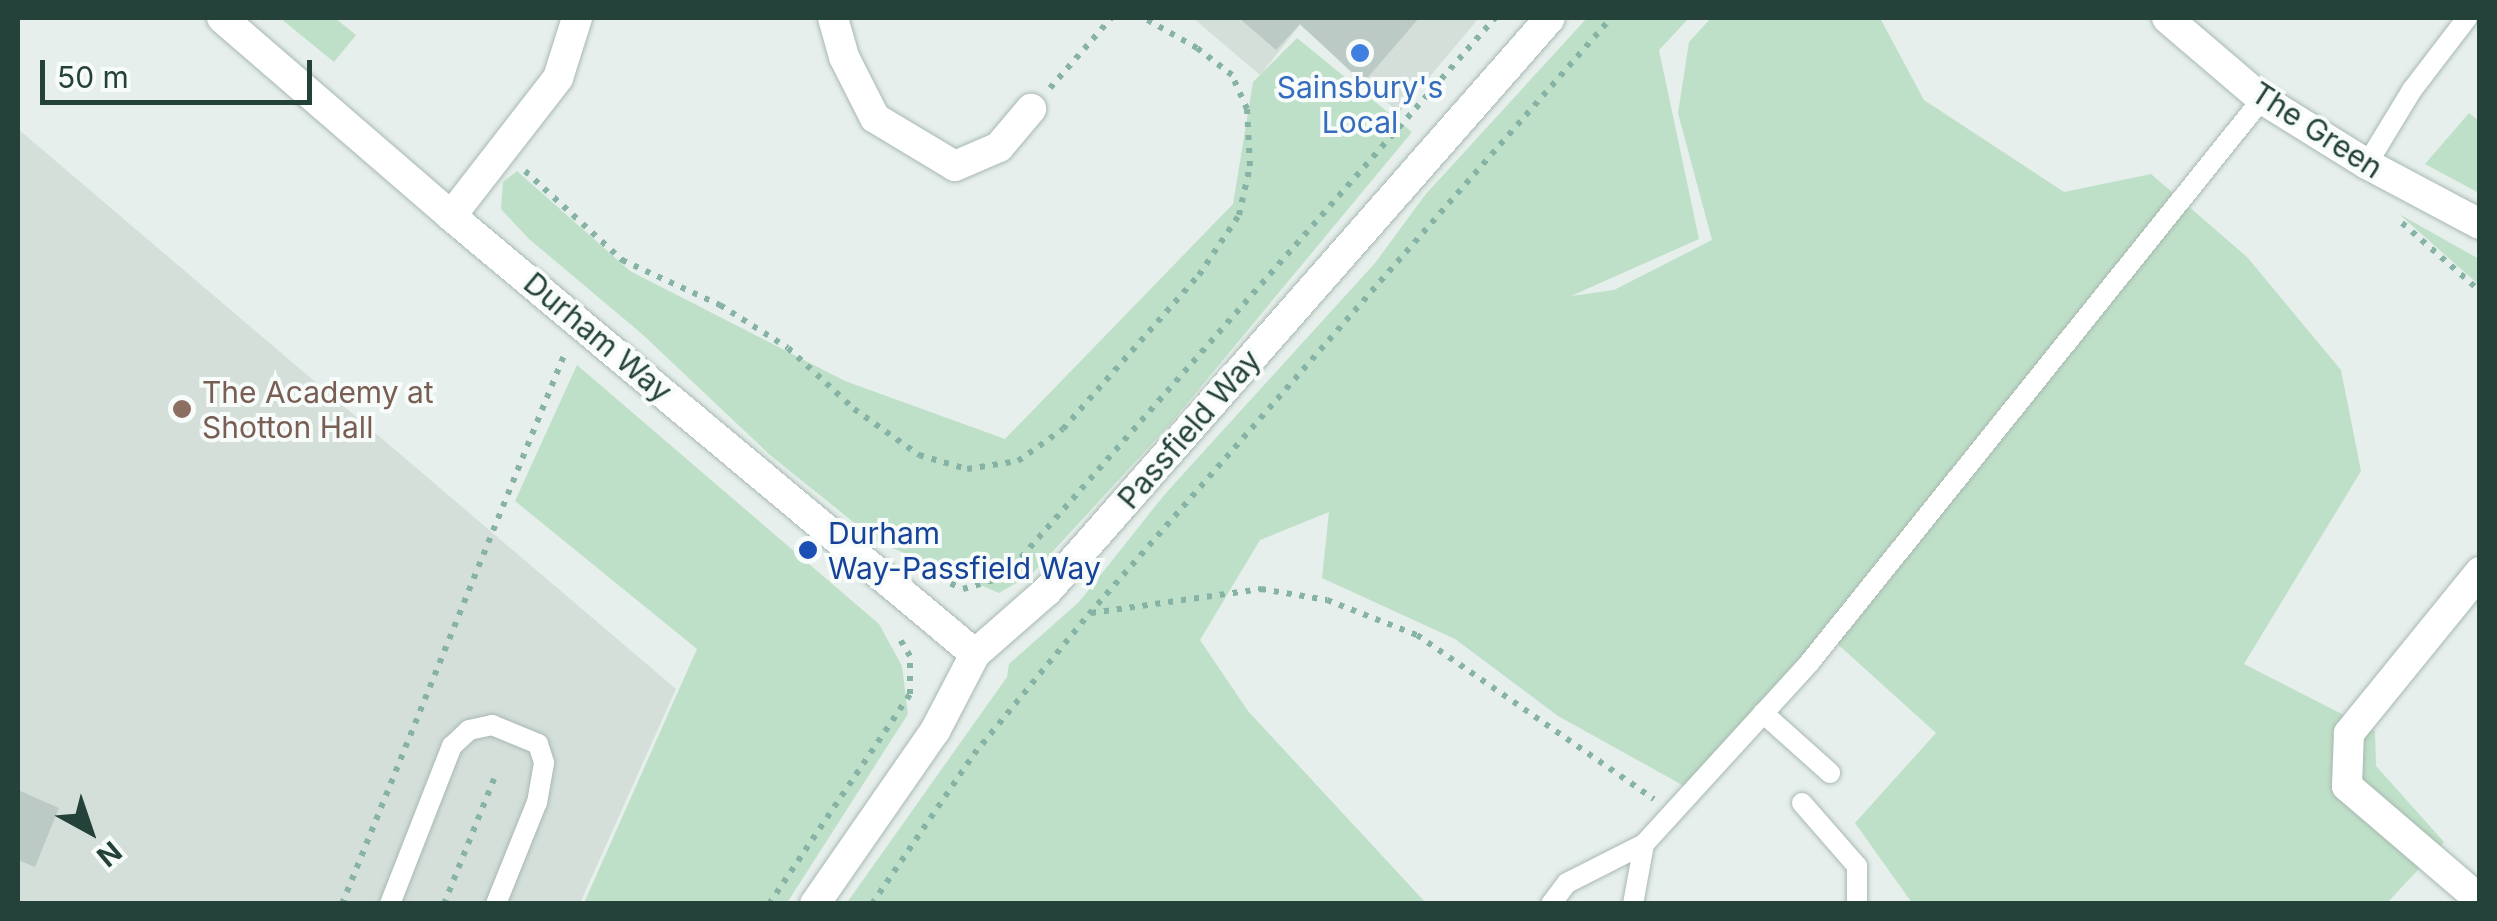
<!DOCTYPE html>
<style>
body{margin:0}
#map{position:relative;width:2497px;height:921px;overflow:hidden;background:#e6efeb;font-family:Inter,sans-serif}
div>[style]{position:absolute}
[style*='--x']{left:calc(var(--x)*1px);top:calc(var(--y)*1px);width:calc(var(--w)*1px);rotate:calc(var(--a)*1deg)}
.built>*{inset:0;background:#d4dfda}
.green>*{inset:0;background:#bfe0c8}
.building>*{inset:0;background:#bbcac4}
.path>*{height:6px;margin-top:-3px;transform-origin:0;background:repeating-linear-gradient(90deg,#86b3a5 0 5px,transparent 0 13px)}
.roads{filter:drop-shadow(0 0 2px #a8b8b2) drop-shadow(0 0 2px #a8b8b2)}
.lane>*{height:20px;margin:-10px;padding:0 10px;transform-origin:10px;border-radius:10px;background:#fff}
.street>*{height:30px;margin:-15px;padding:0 15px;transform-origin:15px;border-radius:15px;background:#fff}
.secondary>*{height:30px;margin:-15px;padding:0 15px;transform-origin:15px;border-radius:15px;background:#fff}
.dots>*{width:28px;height:28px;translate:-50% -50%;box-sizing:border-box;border:5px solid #f7fbf9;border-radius:50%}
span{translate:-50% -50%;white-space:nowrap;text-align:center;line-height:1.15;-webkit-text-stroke:8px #f7fbf9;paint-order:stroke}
.shop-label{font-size:30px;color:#366cbe}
.street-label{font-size:30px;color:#24423a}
.education-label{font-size:30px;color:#785e54}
.left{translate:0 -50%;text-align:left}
.transit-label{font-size:30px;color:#164399}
.frame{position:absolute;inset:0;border:20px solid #24423a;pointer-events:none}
.north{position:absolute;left:40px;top:781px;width:100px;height:100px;-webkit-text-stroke:8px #f7fbf9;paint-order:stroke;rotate:140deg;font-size:28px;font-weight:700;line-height:40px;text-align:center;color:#24423a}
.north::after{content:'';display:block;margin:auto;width:35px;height:45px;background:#24423a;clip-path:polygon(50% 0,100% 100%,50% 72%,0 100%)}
.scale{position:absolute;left:40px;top:60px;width:272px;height:45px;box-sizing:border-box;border:5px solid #24423a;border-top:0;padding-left:12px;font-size:30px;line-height:35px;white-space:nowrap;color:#24423a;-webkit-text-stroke:8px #f7fbf9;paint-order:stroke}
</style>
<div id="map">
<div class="built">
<i style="clip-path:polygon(1193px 18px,1479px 18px,1399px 113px,1300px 25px,1260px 75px)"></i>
<i style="clip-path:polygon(18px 129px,676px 689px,580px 903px,18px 903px)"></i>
</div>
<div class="green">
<i style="clip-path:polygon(280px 18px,335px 18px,356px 35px,334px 62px)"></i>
<i style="clip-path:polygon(1587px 18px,1689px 18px,1659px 50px,1699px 239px,1571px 296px,1614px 290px,1712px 240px,1678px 113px,1689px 42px,1711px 18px,1880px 18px,1924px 100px,2064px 192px,2151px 174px,2247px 257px,2341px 370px,2361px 471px,2244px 664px,2375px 731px,2376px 766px,2444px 842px,2387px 903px,1912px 903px,1855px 823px,1936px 733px,1832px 639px,1693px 791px,1558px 716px,1455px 639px,1322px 578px,1329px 512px,1260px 540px,1200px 640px,1248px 711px,1426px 903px,846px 904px,1007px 677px,1009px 664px,1079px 602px,1165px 494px,1375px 263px,1425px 195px)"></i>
<i style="clip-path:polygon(1297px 38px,1412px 132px,1170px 424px,1032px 574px,999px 593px,878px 542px,770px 455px,642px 334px,529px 239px,501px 209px,503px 182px,517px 171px,630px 271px,845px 381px,1005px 439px,1233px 204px,1253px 82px)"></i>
<i style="clip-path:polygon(2469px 113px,2479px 121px,2479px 193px,2425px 164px)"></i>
<i style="clip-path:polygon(2399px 214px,2479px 259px,2479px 285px)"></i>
<i style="clip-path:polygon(577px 365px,879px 624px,902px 666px,908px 714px,787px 903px,584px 903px,697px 649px,515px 501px)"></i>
</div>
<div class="building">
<i style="clip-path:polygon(1239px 18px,1419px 18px,1363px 83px,1300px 24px,1276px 50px)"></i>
<i style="clip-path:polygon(18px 790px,59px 808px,35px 867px,18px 860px)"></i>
</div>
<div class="path">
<i style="--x:1050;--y:88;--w:93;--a:-48.9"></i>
<i style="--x:525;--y:171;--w:132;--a:42.5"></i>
<i style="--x:622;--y:260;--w:108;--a:24.7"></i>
<i style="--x:720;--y:305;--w:80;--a:32.3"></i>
<i style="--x:788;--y:348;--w:90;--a:42.7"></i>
<i style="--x:854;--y:409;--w:80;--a:35.3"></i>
<i style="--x:919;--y:455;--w:50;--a:16.3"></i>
<i style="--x:967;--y:469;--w:52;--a:-8.9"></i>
<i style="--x:1018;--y:461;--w:55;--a:-35.4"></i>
<i style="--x:1063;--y:429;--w:205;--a:-48.6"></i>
<i style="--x:1199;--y:275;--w:72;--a:-56.3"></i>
<i style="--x:1239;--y:215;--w:50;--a:-77.3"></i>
<i style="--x:1250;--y:166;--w:57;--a:-93"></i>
<i style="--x:1247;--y:109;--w:37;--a:-114"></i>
<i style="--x:1232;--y:75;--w:44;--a:-142.4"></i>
<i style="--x:1197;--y:48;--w:61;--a:-150.5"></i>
<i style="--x:2402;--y:223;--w:103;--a:41.1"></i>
<i style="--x:939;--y:578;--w:26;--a:25"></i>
<i style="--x:963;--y:589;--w:43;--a:-16.3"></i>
<i style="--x:1004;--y:577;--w:744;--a:-48.71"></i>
<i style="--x:1091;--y:613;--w:172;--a:-8"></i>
<i style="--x:1261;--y:589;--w:67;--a:9.5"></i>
<i style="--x:1327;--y:600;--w:97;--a:21.3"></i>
<i style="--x:1417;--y:635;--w:288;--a:34.7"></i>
<i style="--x:342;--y:904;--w:594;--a:-67.97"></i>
<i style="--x:444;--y:904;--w:135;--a:-68.2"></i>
<i style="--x:769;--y:904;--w:253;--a:-56.1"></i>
<i style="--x:910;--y:694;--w:38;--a:-90"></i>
<i style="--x:910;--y:656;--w:23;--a:-121"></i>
<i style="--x:872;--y:904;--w:181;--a:-55.8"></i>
<i style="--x:974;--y:754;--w:181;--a:-50.6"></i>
<i style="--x:1089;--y:614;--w:792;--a:-48.79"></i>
</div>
<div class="roads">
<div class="lane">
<i style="--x:2367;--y:164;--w:87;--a:-58.7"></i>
<i style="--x:2412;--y:90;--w:91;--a:-52.6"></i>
<i style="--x:1763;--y:713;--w:90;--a:41.8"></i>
<i style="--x:1802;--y:803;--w:84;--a:48.9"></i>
<i style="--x:1857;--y:866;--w:38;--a:90"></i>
<i style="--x:390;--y:904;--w:170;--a:-68.6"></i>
<i style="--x:452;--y:746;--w:23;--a:-43"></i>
<i style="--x:469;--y:730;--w:24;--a:-12"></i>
<i style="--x:492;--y:725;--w:50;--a:22.4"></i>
<i style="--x:538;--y:744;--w:20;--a:72"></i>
<i style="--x:544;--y:763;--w:40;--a:100"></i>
<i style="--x:537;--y:802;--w:110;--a:111.9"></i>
<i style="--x:1551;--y:904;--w:26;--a:-53"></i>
<i style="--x:1567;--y:883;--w:86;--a:-26.9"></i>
<i style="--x:1644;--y:844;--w:246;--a:-47.6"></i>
<i style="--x:1810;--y:662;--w:722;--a:-51.24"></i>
<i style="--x:1633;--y:904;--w:61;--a:-79.6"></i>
</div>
<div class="street">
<i style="--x:222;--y:18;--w:303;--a:40.8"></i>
<i style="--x:451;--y:216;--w:683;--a:39.89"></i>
<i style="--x:833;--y:18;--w:41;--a:74.2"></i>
<i style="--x:844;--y:57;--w:68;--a:63.1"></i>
<i style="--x:875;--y:118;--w:93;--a:31"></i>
<i style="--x:955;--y:166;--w:48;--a:-23.4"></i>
<i style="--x:999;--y:147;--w:50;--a:-49.9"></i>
<i style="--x:2167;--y:18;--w:125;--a:40.5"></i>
<i style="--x:2262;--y:99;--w:123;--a:31.8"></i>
<i style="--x:2367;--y:164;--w:128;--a:28"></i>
<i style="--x:451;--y:216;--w:175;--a:-52.2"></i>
<i style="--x:558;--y:78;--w:63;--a:-72.4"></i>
<i style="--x:2480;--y:572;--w:208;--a:129.1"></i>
<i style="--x:2349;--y:733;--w:53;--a:92.2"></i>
<i style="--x:2347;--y:786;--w:175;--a:40.6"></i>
</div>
<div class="secondary">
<i style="--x:815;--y:904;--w:211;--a:-55.3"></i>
<i style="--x:935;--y:731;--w:87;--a:-62.5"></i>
<i style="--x:975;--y:654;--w:96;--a:-41.2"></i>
<i style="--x:1047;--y:591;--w:762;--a:-48.72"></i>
</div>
</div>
<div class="dots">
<i style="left:1360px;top:53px;background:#3f7fe0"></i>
<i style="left:182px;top:409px;background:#8d6e63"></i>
<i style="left:808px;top:550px;background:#1a4fb4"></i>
</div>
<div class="shop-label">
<span style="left:1360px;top:104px">Sainsbury's<br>Local</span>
</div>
<div class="street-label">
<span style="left:2317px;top:130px;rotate:33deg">The Green</span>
<span style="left:598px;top:337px;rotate:40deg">Durham Way</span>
<span style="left:1189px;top:429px;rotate:-49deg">Passfield Way</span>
</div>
<div class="education-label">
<span class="left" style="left:202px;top:409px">The Academy at<br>Shotton Hall</span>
</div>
<div class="transit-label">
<span class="left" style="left:828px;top:550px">Durham<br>Way-Passfield Way</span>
</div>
<div class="frame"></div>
<div class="north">N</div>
<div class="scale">50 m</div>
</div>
